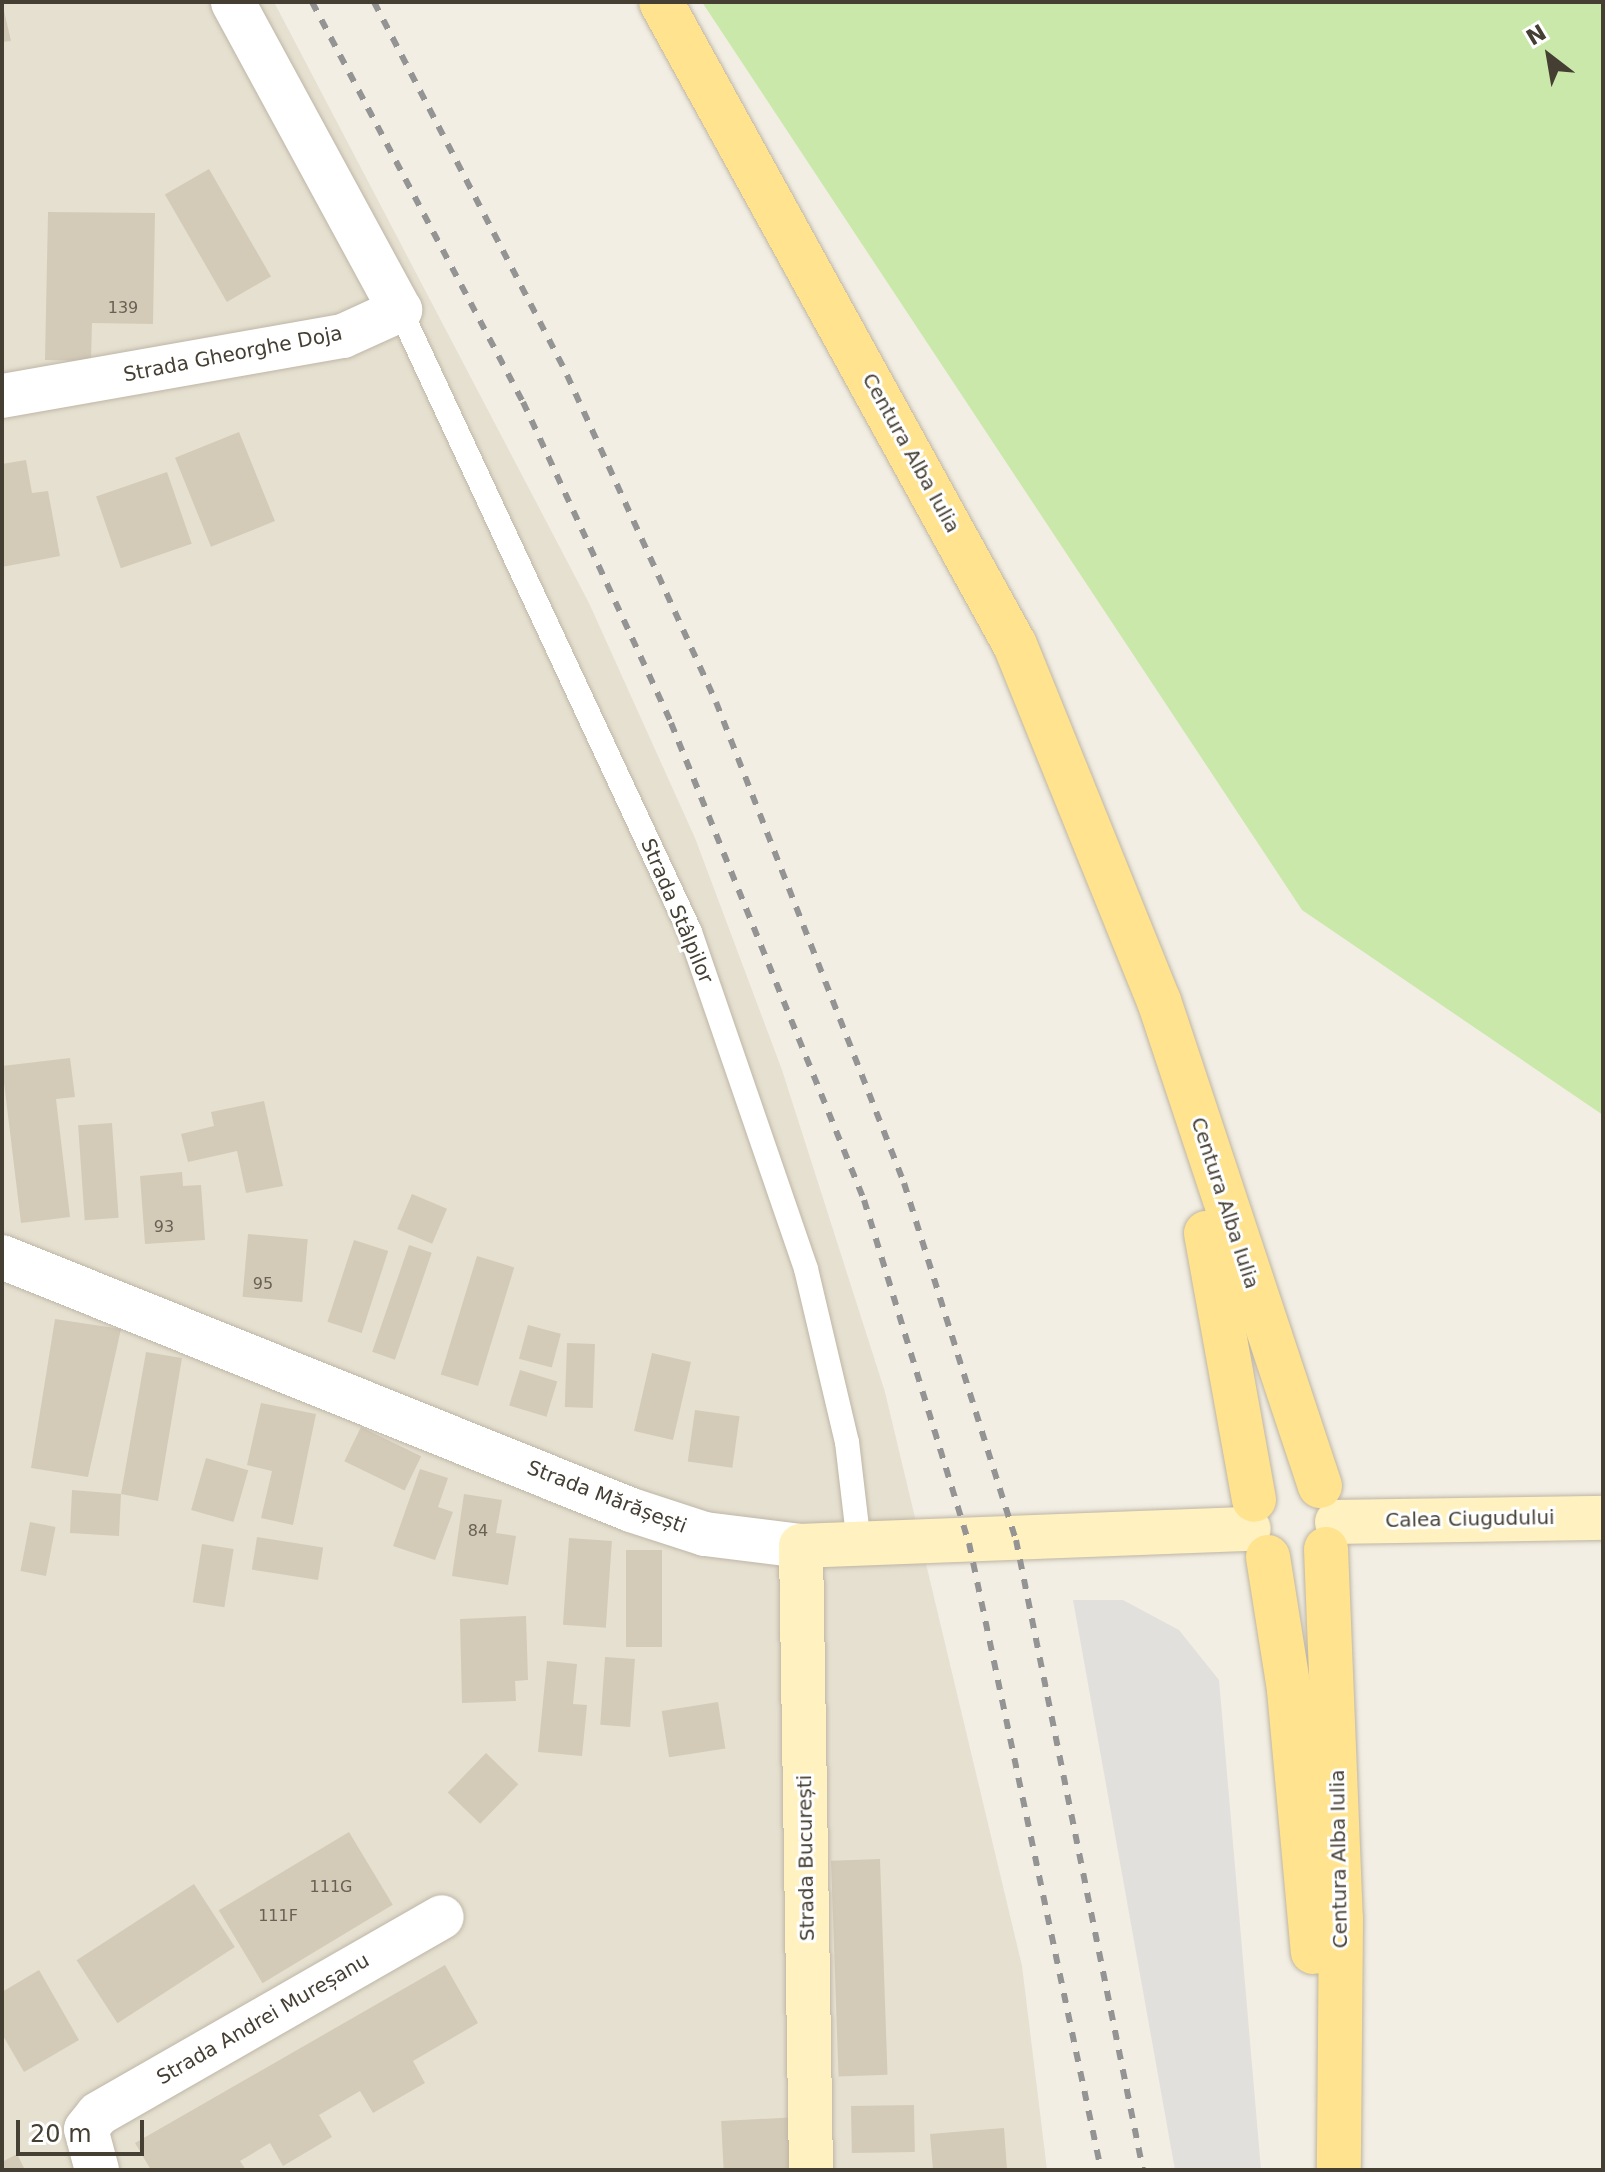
<!DOCTYPE html>
<meta charset="utf-8">
<style>
body{margin:0}
#map{position:relative;width:1605px;height:2172px;overflow:hidden;background:#f2eee3;font-family:"DejaVu Sans",sans-serif}
div>[style]{position:absolute}
[style*='--x']{left:calc(var(--x)*1px);top:calc(var(--y)*1px);width:calc(var(--w)*1px);rotate:calc(var(--a)*1deg)}
.residential>*{inset:0;background:#e6e0d1}
.green>*{inset:0;background:#cae8aa}
.parking>*{inset:0;background:#e2e0dc}
.building>*{inset:0;background:#d4cab8;transform-origin:0 0}
.roads{filter:drop-shadow(0 0 2px #beb6a6) drop-shadow(0 0 2px #beb6a6)}
.service>*{height:24px;margin:-12px;padding:0 12px;transform-origin:12px;border-radius:12px;background:#fff}
.minor>*{height:44px;margin:-22px;padding:0 22px;transform-origin:22px;border-radius:22px;background:#fff}
.tertiary>*{height:44px;margin:-22px;padding:0 22px;transform-origin:22px;border-radius:22px;background:#fff}
.secondary>*{height:44px;margin:-22px;padding:0 22px;transform-origin:22px;border-radius:22px;background:#fff2c0}
.primary>*{height:44px;margin:-22px;padding:0 22px;transform-origin:22px;border-radius:22px;background:#ffe38f}
.rail>*{height:6px;margin-top:-3px;transform-origin:0;background:repeating-linear-gradient(90deg,#949494 0 10px,transparent 0 20px)}
span{translate:-50% -50%;white-space:nowrap;text-align:center;line-height:1.15;-webkit-text-stroke:6px #fff;paint-order:stroke}
.number-label{font-size:16px;color:#686154}
.number-label span{-webkit-text-stroke-width:0}
.street-label{font-size:20px;color:#443e33}
.frame{position:absolute;inset:0;border:4px solid #443e33;pointer-events:none}
.north{position:absolute;left:1509px;top:16px;width:80px;height:80px;-webkit-text-stroke:6px #fff;paint-order:stroke;rotate:329deg;font-size:22px;font-weight:700;line-height:32px;text-align:center;color:#443e33}
.north::after{content:'';display:block;margin:auto;width:28px;height:36px;background:#443e33;clip-path:polygon(50% 0,100% 100%,50% 72%,0 100%)}
.scale{position:absolute;left:16px;top:2120px;width:128px;height:36px;box-sizing:border-box;border:4px solid #443e33;border-top:0;padding-left:10px;font-size:24px;line-height:28px;white-space:nowrap;color:#443e33;-webkit-text-stroke:6px #fff;paint-order:stroke}
</style>
<div id="map">
<div class="residential">
<i style="clip-path:polygon(2px 2px,274px 2px,589px 603px,695px 838px,782px 1070px,885px 1392px,1022px 1966px,1047px 2170px,2px 2170px)"></i>
</div>
<div class="green">
<i style="clip-path:polygon(702px 2px,1603px 2px,1603px 1115px,1302px 910px)"></i>
</div>
<div class="parking">
<i style="clip-path:polygon(1073px 1600px,1123px 1600px,1179px 1630px,1219px 1680px,1261px 2170px,1175px 2170px)"></i>
</div>
<div class="building">
<i style="clip-path:polygon(2px 2px,11px 41px,2px 42px)"></i>
<i style="left:209px;top:169px;width:124px;height:51px;rotate:60deg"></i>
<i style="clip-path:polygon(48px 212px,155px 213px,153px 324px,92px 323px,91px 361px,45px 360px)"></i>
<i style="left:239px;top:432px;width:96px;height:69px;rotate:68deg"></i>
<i style="clip-path:polygon(26px 460px,32px 493px,48px 491px,60px 556px,2px 567px,2px 464px)"></i>
<i style="left:167px;top:472px;width:76px;height:75px;rotate:71deg"></i>
<i style="clip-path:polygon(70px 1058px,75px 1097px,56px 1099px,70px 1217px,21px 1223px,2px 1066px)"></i>
<i style="clip-path:polygon(264px 1101px,283px 1186px,246px 1193px,237px 1151px,188px 1162px,181px 1134px,214px 1126px,211px 1112px)"></i>
<i style="left:112px;top:1123px;width:95px;height:34px;rotate:86deg"></i>
<i style="clip-path:polygon(182px 1172px,183px 1186px,201px 1185px,205px 1240px,145px 1244px,140px 1176px)"></i>
<i style="left:412px;top:1194px;width:38px;height:38px;rotate:23deg"></i>
<i style="left:248px;top:1234px;width:60px;height:63px;rotate:5deg"></i>
<i style="left:354px;top:1240px;width:36px;height:86px;rotate:18deg"></i>
<i style="left:409px;top:1245px;width:24px;height:113px;rotate:19deg"></i>
<i style="left:477px;top:1256px;width:39px;height:124px;rotate:17deg"></i>
<i style="clip-path:polygon(55px 1319px,121px 1329px,88px 1477px,31px 1468px)"></i>
<i style="left:528px;top:1325px;width:34px;height:35px;rotate:15deg"></i>
<i style="left:567px;top:1343px;width:28px;height:64px;rotate:2deg"></i>
<i style="clip-path:polygon(146px 1352px,182px 1358px,158px 1501px,121px 1494px,119px 1536px,70px 1533px,72px 1490px,121px 1494px)"></i>
<i style="left:652px;top:1353px;width:40px;height:80px;rotate:13deg"></i>
<i style="left:520px;top:1370px;width:39px;height:37px;rotate:17deg"></i>
<i style="clip-path:polygon(261px 1403px,316px 1414px,293px 1525px,261px 1518px,272px 1471px,247px 1465px)"></i>
<i style="left:695px;top:1410px;width:45px;height:52px;rotate:8deg"></i>
<i style="left:361px;top:1427px;width:67px;height:38px;rotate:26deg"></i>
<i style="left:206px;top:1458px;width:44px;height:54px;rotate:16deg"></i>
<i style="clip-path:polygon(420px 1469px,448px 1478px,438px 1507px,453px 1512px,435px 1560px,393px 1546px)"></i>
<i style="clip-path:polygon(464px 1494px,502px 1500px,496px 1533px,516px 1536px,508px 1585px,452px 1576px)"></i>
<i style="left:30px;top:1522px;width:26px;height:50px;rotate:11deg"></i>
<i style="left:257px;top:1537px;width:67px;height:33px;rotate:9deg"></i>
<i style="left:569px;top:1538px;width:43px;height:87px;rotate:4deg"></i>
<i style="left:202px;top:1544px;width:32px;height:59px;rotate:9deg"></i>
<i style="left:626px;top:1550px;width:36px;height:97px"></i>
<i style="clip-path:polygon(526px 1616px,528px 1680px,515px 1681px,516px 1701px,462px 1703px,460px 1619px)"></i>
<i style="left:605px;top:1657px;width:30px;height:68px;rotate:4deg"></i>
<i style="clip-path:polygon(547px 1661px,577px 1664px,573px 1704px,587px 1705px,582px 1756px,538px 1752px)"></i>
<i style="left:718px;top:1702px;width:47px;height:57px;rotate:81deg"></i>
<i style="left:486px;top:1753px;width:45px;height:55px;rotate:44deg"></i>
<i style="left:349px;top:1832px;width:85px;height:152px;rotate:59deg"></i>
<i style="left:880px;top:1859px;width:216px;height:49px;rotate:88deg"></i>
<i style="left:194px;top:1884px;width:75px;height:140px;rotate:57deg"></i>
<i style="clip-path:polygon(445px 1965px,478px 2023px,413px 2061px,425px 2083px,373px 2113px,360px 2091px,319px 2115px,332px 2137px,283px 2166px,270px 2143px,240px 2161px,246px 2170px,151px 2170px,135px 2143px)"></i>
<i style="clip-path:polygon(39px 1970px,79px 2040px,24px 2072px,2px 2034px,2px 1992px)"></i>
<i style="left:914px;top:2105px;width:47px;height:63px;rotate:89deg"></i>
<i style="left:798px;top:2117px;width:53px;height:77px;rotate:87deg"></i>
<i style="clip-path:polygon(1004px 2128px,1007px 2170px,933px 2170px,930px 2134px)"></i>
<i style="clip-path:polygon(17px 2154px,25px 2170px,2px 2170px,2px 2162px)"></i>
</div>
<div class="roads">
<div class="service">
<i style="--x:400;--y:310;--w:686;--a:65"></i>
<i style="--x:690;--y:932;--w:356;--a:71"></i>
<i style="--x:806;--y:1269;--w:178;--a:76.7"></i>
<i style="--x:847;--y:1442;--w:103;--a:83.3"></i>
</div>
<div class="minor">
<i style="--x:2;--y:396;--w:346;--a:-10"></i>
<i style="--x:343;--y:336;--w:63;--a:-24.5"></i>
<i style="--x:400;--y:310;--w:350;--a:-118.5"></i>
<i style="--x:97;--y:2170;--w:42;--a:-105"></i>
<i style="--x:86;--y:2129;--w:19;--a:-51"></i>
<i style="--x:98;--y:2114;--w:396;--a:-29.8"></i>
</div>
<div class="tertiary">
<i style="--x:2;--y:1257;--w:678;--a:21.91"></i>
<i style="--x:631;--y:1510;--w:78;--a:18"></i>
<i style="--x:705;--y:1534;--w:97;--a:7.1"></i>
</div>
<div class="secondary">
<i style="--x:1337;--y:1522;--w:266;--a:-0.9"></i>
<i style="--x:811;--y:2170;--w:624;--a:-90.92"></i>
<i style="--x:801;--y:1546;--w:448;--a:-2.2"></i>
</div>
<div class="primary">
<i style="--x:661;--y:2;--w:734;--a:61.17"></i>
<i style="--x:1015;--y:645;--w:384;--a:68"></i>
<i style="--x:1159;--y:1001;--w:511;--a:71.64"></i>
<i style="--x:1206;--y:1233;--w:271;--a:79.8"></i>
<i style="--x:1326;--y:1549;--w:370;--a:87.7"></i>
<i style="--x:1341;--y:1919;--w:251;--a:90.5"></i>
<i style="--x:1268;--y:1557;--w:135;--a:81"></i>
<i style="--x:1289;--y:1690;--w:263;--a:84.8"></i>
</div>
</div>
<div class="rail">
<i style="--x:312;--y:2;--w:452;--a:62.2"></i>
<i style="--x:523;--y:402;--w:353;--a:65.2"></i>
<i style="--x:671;--y:723;--w:515;--a:67.97"></i>
<i style="--x:864;--y:1200;--w:359;--a:73"></i>
<i style="--x:969;--y:1543;--w:641;--a:78.11"></i>
<i style="--x:374;--y:2;--w:420;--a:62.6"></i>
<i style="--x:567;--y:375;--w:359;--a:65.5"></i>
<i style="--x:716;--y:702;--w:516;--a:68.65"></i>
<i style="--x:904;--y:1183;--w:374;--a:72.6"></i>
<i style="--x:1016;--y:1540;--w:643;--a:78.6"></i>
</div>
<div class="number-label">
<span style="left:123px;top:308px">139</span>
<span style="left:164px;top:1227px">93</span>
<span style="left:263px;top:1284px">95</span>
<span style="left:478px;top:1531px">84</span>
<span style="left:331px;top:1887px">111G</span>
<span style="left:278px;top:1916px">111F</span>
</div>
<div class="street-label">
<span style="left:233px;top:354px;rotate:-11deg">Strada Gheorghe Doja</span>
<span style="left:911px;top:453px;rotate:61deg">Centura Alba Iulia</span>
<span style="left:677px;top:911px;rotate:67deg">Strada Stâlpilor</span>
<span style="left:1225px;top:1203px;rotate:72deg">Centura Alba Iulia</span>
<span style="left:607px;top:1497px;rotate:21deg">Strada Mărășești</span>
<span style="left:1470px;top:1519px;rotate:-1deg">Calea Ciugudului</span>
<span style="left:806px;top:1858px;rotate:-91deg">Strada București</span>
<span style="left:1339px;top:1859px;rotate:-91deg">Centura Alba Iulia</span>
<span style="left:263px;top:2019px;rotate:-30deg">Strada Andrei Mureșanu</span>
</div>
<div class="frame"></div>
<div class="north">N</div>
<div class="scale">20 m</div>
</div>
